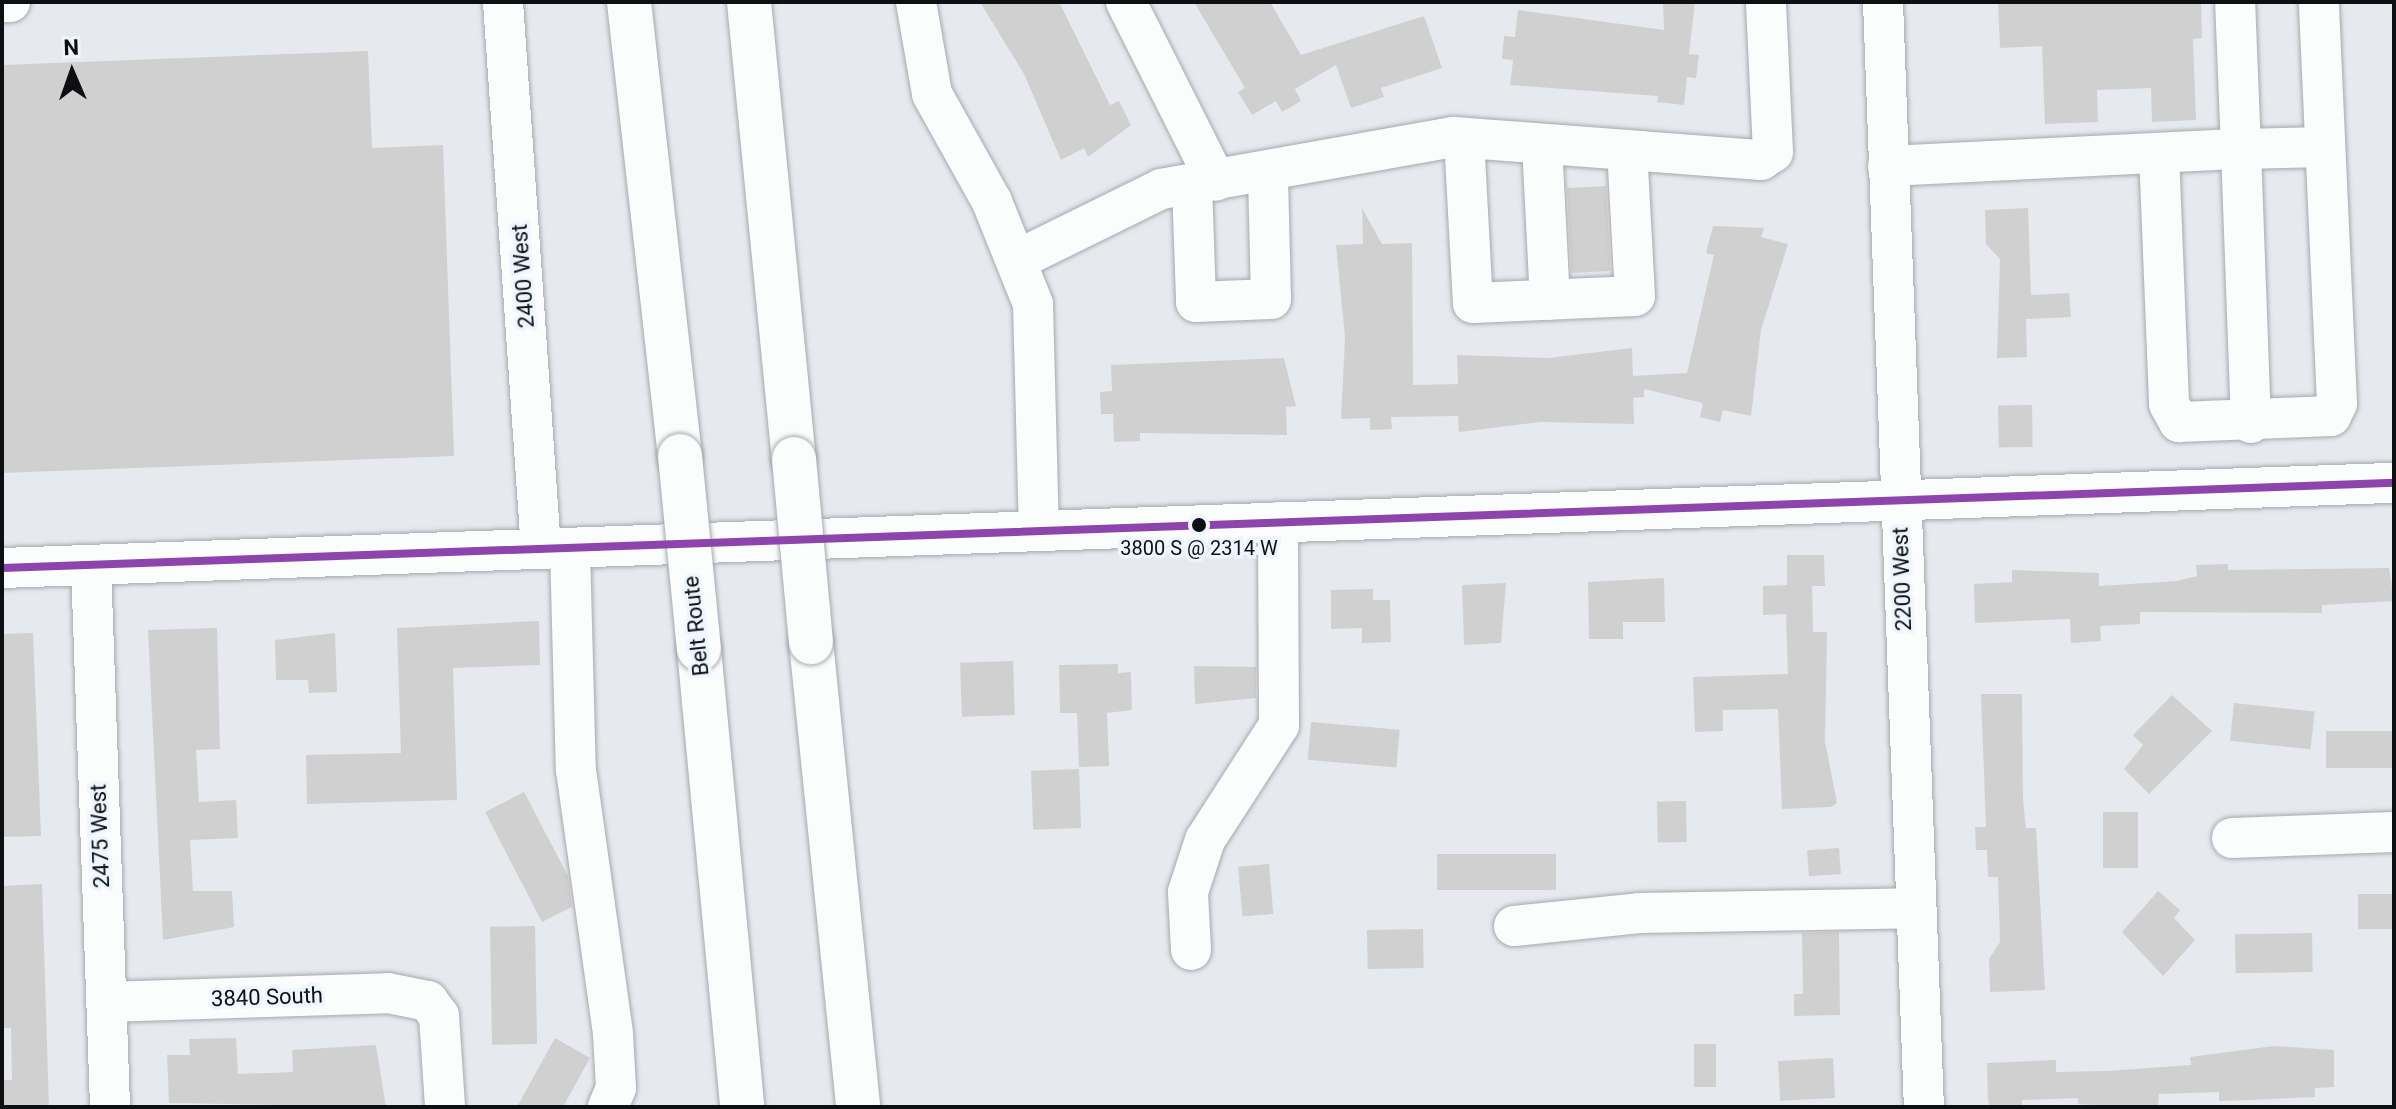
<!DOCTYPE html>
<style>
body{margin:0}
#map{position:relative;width:2396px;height:1109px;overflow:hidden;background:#e6e9ee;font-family:Roboto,sans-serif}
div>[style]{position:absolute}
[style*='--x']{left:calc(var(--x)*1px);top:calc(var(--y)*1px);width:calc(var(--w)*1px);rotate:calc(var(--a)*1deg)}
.building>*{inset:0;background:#d1d0d1;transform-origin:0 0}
.roads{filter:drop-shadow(0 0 2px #a6a9ad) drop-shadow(0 0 2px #a6a9ad)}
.minor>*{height:40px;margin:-20px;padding:0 20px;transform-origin:20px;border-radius:20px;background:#fbfcfc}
.highway>*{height:44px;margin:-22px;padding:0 22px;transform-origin:22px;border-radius:22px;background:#fbfcfc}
.bridges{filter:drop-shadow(0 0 2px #a6a9ad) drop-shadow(0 0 2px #a6a9ad)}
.highway-bridge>*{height:44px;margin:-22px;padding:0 22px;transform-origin:22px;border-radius:22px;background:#fbfcfc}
.bus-1>*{height:8px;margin:-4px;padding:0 4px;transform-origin:4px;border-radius:4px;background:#8e44ad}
.dots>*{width:22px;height:22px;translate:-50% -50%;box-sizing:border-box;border:4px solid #eff5fe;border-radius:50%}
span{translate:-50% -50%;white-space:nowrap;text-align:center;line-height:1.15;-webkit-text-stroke:7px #eff5fe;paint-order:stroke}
.bus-label{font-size:20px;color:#0d0f12}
.street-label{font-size:22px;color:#0d0f12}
.frame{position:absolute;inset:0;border:4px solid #0d0f12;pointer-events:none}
.north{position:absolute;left:32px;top:32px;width:80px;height:80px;-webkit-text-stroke:6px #eff5fe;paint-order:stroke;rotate:358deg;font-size:22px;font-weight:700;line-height:32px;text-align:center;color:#0d0f12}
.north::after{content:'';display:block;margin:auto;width:28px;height:36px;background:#0d0f12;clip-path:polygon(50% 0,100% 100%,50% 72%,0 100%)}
</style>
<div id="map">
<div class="building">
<i style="clip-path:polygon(980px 2px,1059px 2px,1110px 105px,1119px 101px,1131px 125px,1088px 157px,1084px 148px,1061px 160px,1024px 74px)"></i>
<i style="clip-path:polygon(1194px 2px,1270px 2px,1301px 55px,1424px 16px,1442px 68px,1381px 88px,1384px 97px,1351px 108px,1336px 65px,1295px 89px,1301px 101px,1282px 112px,1276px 101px,1252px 115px,1238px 92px,1245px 88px)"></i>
<i style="clip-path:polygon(1663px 2px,1695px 2px,1689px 54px,1699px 55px,1696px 78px,1687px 77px,1684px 105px,1657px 102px,1658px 96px,1510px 85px,1513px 60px,1502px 59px,1504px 36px,1515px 37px,1518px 10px,1664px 30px)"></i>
<i style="clip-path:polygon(1998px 2px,2201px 2px,2202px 38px,2193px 39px,2196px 120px,2152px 122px,2151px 88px,2097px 90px,2098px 122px,2045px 124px,2042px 46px,2000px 48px)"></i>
<i style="clip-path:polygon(368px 51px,372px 148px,443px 145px,454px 456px,2px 473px,2px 65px)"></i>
<i style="left:1606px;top:186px;width:85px;height:39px;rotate:87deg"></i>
<i style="clip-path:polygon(1362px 208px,1382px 244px,1412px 243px,1413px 385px,1458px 384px,1457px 355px,1548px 358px,1632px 348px,1633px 376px,1687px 373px,1714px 255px,1706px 253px,1713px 226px,1764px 228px,1761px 237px,1788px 244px,1761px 330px,1751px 416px,1723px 410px,1720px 422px,1700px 417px,1703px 403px,1644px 389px,1644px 397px,1633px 398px,1634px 424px,1541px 422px,1459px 432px,1458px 416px,1391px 417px,1392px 429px,1370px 430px,1370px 418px,1341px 419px,1345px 338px,1336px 245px,1363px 244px)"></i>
<i style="clip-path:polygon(2028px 208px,2031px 295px,2069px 293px,2071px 317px,2026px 319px,2027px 357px,1997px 358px,2000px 259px,1986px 244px,1985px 210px)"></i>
<i style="clip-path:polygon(1284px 358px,1296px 406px,1286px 407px,1287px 435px,1140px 433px,1140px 441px,1114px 442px,1113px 414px,1101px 414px,1100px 392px,1112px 391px,1111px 365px)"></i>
<i style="left:2032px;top:405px;width:42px;height:34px;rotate:89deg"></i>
<i style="clip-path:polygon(1787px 555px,1824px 555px,1825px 586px,1812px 586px,1813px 632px,1827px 632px,1825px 741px,1837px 803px,1831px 807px,1782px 809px,1778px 709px,1723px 710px,1723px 731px,1695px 732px,1693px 677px,1788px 674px,1786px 614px,1763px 615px,1763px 586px,1787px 585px)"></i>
<i style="clip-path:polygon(2228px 564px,2228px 570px,2389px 568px,2394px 601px,2322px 605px,2322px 613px,2140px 612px,2140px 624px,2100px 626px,2101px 641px,2071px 643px,2070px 619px,1975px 623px,1974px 584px,2012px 582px,2012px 570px,2099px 573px,2099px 586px,2177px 581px,2197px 576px,2196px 565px)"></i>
<i style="clip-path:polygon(1664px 578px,1665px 622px,1623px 622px,1623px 639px,1589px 639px,1588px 582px)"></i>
<i style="clip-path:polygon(1506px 583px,1501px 643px,1464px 645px,1462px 585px)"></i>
<i style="clip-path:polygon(1373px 589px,1373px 600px,1390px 600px,1391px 642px,1362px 643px,1362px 628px,1331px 629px,1331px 590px)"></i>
<i style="clip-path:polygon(539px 621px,540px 665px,453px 668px,457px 800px,307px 804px,306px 755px,401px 753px,397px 628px)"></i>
<i style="clip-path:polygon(217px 628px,220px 749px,196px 750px,199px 802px,236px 800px,238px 838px,190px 840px,193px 891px,232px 891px,234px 927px,163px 940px,148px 630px)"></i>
<i style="clip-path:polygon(33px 633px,41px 836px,2px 837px,2px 634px)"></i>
<i style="clip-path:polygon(335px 633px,337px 692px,309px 693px,308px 680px,276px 680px,275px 640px)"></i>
<i style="left:1013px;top:661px;width:54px;height:53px;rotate:88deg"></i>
<i style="clip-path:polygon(1118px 664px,1118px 673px,1131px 672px,1132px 710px,1107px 713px,1109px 766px,1079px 767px,1077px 713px,1060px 713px,1059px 665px)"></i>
<i style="clip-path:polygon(1194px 666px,1256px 667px,1256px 698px,1195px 704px)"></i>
<i style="clip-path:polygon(1981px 694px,2022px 694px,2023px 799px,2026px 828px,2036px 828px,2045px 990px,1990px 992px,1989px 959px,2000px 942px,1998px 877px,1988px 877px,1987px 850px,1976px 850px,1975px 827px,1986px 827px)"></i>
<i style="clip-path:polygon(2172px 695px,2212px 731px,2149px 794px,2124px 769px,2143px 745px,2133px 735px)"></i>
<i style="left:2234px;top:703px;width:81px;height:38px;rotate:6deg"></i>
<i style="left:1311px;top:722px;width:89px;height:38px;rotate:5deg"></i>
<i style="left:2394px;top:731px;width:37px;height:68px;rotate:90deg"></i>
<i style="left:1079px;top:769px;width:59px;height:48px;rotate:88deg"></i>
<i style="clip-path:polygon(524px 792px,568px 876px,572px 907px,542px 922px,485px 812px)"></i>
<i style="left:1686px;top:801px;width:41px;height:29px;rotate:89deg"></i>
<i style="left:2103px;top:812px;width:35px;height:56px"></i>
<i style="left:1839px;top:848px;width:26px;height:32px;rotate:86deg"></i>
<i style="left:1437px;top:854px;width:119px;height:36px"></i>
<i style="left:1269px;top:864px;width:50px;height:31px;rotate:85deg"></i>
<i style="clip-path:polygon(42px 884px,49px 1107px,2px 1107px,2px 1080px,12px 1080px,11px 1028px,2px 1028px,2px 886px)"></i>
<i style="clip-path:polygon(2158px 891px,2180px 910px,2174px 918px,2195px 940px,2163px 976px,2122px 932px)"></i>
<i style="left:2394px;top:894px;width:35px;height:36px;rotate:90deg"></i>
<i style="left:535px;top:926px;width:118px;height:45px;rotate:89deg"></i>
<i style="left:1423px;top:929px;width:39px;height:56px;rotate:89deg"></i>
<i style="clip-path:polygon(1839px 932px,1840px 1015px,1794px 1016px,1794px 994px,1803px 994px,1802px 933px)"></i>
<i style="left:2312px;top:933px;width:39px;height:77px;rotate:89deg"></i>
<i style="clip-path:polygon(236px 1038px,238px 1074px,293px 1072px,292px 1050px,376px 1045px,386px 1107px,169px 1103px,167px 1055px,190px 1055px,189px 1039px)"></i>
<i style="clip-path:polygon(555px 1038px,590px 1058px,563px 1107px,517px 1107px)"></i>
<i style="left:1694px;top:1044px;width:22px;height:43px"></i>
<i style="clip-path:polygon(2274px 1046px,2334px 1050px,2334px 1087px,2315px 1088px,2315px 1097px,2249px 1100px,2219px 1101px,2219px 1092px,2159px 1094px,2158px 1106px,2130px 1107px,2078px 1104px,2078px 1098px,2022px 1100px,2022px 1107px,1990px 1107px,1988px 1101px,1987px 1063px,2056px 1060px,2056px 1072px,2107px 1071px,2191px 1065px,2190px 1057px)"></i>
<i style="left:1833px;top:1058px;width:40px;height:55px;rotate:87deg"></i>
</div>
<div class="roads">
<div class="minor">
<i style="--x:2;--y:2;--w:8;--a:0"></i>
<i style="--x:503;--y:2;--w:548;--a:86.03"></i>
<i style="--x:916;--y:2;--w:93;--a:80.1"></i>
<i style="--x:932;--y:94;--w:124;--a:60.9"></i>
<i style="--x:992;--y:202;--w:110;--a:68.1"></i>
<i style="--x:1033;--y:304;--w:226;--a:88.5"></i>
<i style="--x:1126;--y:2;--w:200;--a:63.3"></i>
<i style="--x:1883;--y:2;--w:1106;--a:87.88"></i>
<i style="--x:1464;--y:138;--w:165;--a:86.9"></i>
<i style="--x:1473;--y:303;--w:162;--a:-2.5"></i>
<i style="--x:1635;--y:296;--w:146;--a:-93.1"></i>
<i style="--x:1542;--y:144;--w:156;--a:87.1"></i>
<i style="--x:2159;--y:153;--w:251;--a:87.7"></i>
<i style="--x:2169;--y:404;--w:21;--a:61"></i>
<i style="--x:2179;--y:422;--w:152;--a:-2.3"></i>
<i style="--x:2331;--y:416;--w:14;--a:-65"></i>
<i style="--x:2337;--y:403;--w:401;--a:-92.6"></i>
<i style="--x:1888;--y:166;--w:353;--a:-2.8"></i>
<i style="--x:2241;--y:149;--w:147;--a:-92.3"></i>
<i style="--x:1192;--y:185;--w:117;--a:88"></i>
<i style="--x:1196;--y:302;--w:75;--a:-2.3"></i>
<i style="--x:1271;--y:299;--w:126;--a:-91.4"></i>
<i style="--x:1019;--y:259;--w:158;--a:-26.2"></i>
<i style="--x:1161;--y:189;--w:298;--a:-10.1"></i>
<i style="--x:1454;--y:137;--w:308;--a:4.3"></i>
<i style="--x:1761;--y:160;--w:14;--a:-34"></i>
<i style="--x:1773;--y:152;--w:150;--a:-92.7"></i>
<i style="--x:2251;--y:423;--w:274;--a:-92.1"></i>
<i style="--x:2241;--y:149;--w:84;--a:-1.4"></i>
<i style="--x:570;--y:548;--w:222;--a:88.5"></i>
<i style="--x:576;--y:770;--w:267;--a:82"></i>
<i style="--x:613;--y:1034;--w:54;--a:86.8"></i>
<i style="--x:616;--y:1088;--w:21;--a:113"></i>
<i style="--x:91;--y:565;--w:542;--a:87.99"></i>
<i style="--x:2;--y:568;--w:2394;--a:-2.04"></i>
<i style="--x:2232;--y:838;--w:162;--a:-2.1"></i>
<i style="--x:1514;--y:926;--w:126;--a:-5.9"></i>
<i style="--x:1639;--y:913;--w:276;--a:-1"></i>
<i style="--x:1191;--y:950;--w:58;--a:-93"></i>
<i style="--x:1188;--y:892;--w:55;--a:-71.9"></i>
<i style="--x:1205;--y:840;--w:137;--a:-57.2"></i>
<i style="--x:1279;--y:725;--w:203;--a:-90.3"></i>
<i style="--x:106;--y:1002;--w:282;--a:-1.8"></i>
<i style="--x:388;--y:993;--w:41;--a:11.3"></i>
<i style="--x:428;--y:1001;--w:19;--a:54"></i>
<i style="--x:439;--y:1016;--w:91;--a:86.2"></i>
</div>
<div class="highway">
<i style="--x:629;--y:2;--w:457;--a:83.6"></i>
<i style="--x:749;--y:2;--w:459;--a:84.4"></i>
<i style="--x:811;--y:642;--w:467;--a:84.2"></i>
<i style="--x:699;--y:649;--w:460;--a:84.6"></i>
</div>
</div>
<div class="bridges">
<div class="highway-bridge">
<i style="--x:680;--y:456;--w:194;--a:84.4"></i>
<i style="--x:794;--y:459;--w:184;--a:84.7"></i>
</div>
</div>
<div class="bus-1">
<i style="--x:2;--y:568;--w:2394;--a:-2.04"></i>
</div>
<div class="dots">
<i style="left:1199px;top:525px;background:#0d0f12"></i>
</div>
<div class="bus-label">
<span style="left:1199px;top:548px">3800 S @ 2314 W</span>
</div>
<div class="street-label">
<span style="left:523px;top:276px;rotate:-94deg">2400 West</span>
<span style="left:1902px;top:579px;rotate:-92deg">2200 West</span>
<span style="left:696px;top:626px;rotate:-96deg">Belt Route</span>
<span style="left:100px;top:836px;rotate:-92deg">2475 West</span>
<span style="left:267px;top:997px;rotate:-2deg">3840 South</span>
</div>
<div class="frame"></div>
<div class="north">N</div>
</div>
